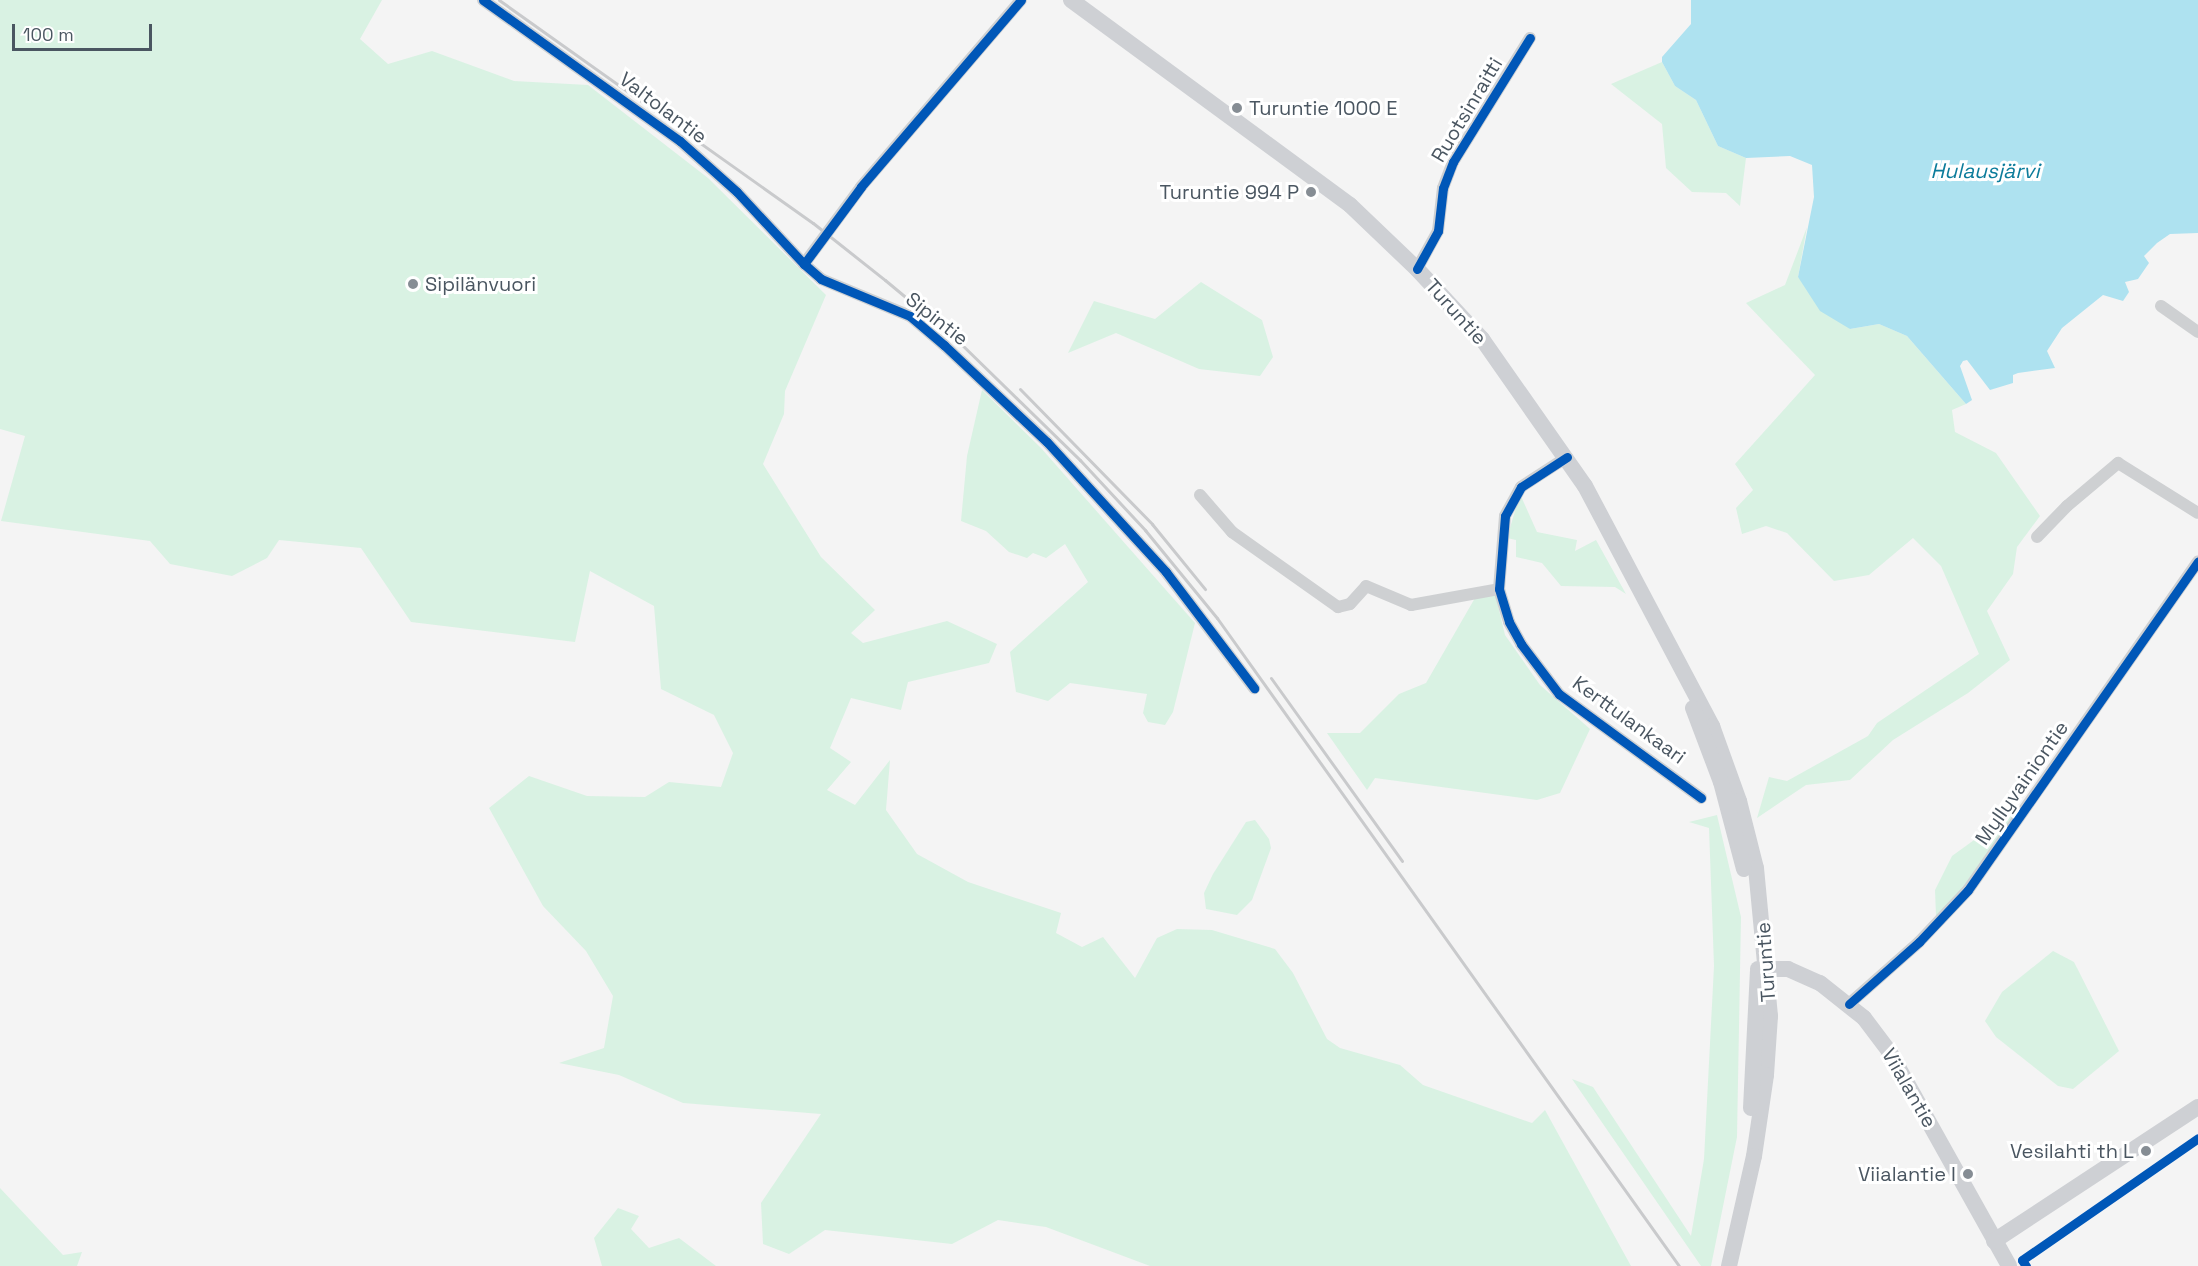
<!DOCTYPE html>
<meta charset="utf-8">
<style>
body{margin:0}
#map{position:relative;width:2198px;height:1266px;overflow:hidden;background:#f4f4f4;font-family:"Space Grotesk",sans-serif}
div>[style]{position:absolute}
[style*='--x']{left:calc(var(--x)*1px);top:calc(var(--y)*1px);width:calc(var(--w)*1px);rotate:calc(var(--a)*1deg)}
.green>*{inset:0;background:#d9f2e3}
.water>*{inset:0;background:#aee2f0}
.minor>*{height:12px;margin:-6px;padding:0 6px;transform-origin:6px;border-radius:6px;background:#ced0d2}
.secondary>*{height:16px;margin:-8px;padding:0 8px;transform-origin:8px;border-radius:8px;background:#ced0d4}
.rail>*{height:3px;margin:-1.5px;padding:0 1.5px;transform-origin:1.5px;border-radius:1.5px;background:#c9cacc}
.cycleway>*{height:9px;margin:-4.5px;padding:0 4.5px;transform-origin:4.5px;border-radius:4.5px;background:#0057b8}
.dots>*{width:16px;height:16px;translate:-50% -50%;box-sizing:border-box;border:3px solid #fff;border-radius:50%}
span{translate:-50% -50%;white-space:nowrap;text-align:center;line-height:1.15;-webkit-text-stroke:6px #fff;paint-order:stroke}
.street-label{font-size:20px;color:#4a5661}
.poi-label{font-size:20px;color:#4a5661}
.left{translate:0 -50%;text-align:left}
.right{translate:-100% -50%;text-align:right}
.water-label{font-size:21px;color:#0c7c9b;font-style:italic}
.scale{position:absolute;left:12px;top:24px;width:140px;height:27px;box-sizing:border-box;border:3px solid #4a5661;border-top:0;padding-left:8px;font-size:18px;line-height:21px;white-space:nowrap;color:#4a5661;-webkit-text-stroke:4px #fff;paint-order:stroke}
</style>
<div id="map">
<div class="green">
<i style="clip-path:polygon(0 0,382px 0,360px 39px,388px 64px,432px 51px,514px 81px,588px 85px,708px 178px,826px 295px,785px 391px,784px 414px,763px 464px,821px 557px,875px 610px,851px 633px,863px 643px,947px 621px,997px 644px,989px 663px,908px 682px,901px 710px,851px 698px,830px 748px,851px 762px,827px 790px,855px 805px,890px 760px,886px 810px,917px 854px,968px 882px,1061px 913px,1056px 933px,1082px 947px,1103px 937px,1135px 978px,1157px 938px,1177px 929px,1212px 930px,1275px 949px,1293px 973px,1327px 1039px,1340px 1048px,1400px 1065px,1423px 1085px,1532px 1123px,1545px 1110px,1631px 1266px,1150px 1266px,1046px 1227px,998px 1220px,952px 1244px,825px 1230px,789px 1254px,763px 1244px,761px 1203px,821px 1114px,683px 1103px,619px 1075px,559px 1063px,604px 1048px,613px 996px,586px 951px,543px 906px,489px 808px,529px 776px,587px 796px,645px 797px,669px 782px,721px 787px,733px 753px,714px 715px,661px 689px,654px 606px,590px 571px,575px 642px,411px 622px,361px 548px,279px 540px,267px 558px,232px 576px,170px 564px,150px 541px,1px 521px,25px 436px,0 429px)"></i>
<i style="clip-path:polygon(1662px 62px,1675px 86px,1696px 100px,1718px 146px,1746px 158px,1740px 206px,1726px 193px,1692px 192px,1666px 168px,1662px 124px,1611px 84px)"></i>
<i style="clip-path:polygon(1807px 227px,1798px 277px,1850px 329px,1879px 324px,1907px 336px,1966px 404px,1952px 410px,1955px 432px,1996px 453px,2040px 516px,2017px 547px,2013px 574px,1987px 611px,2010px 660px,1968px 693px,1893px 740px,1850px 780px,1806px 785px,1757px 818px,1769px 777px,1787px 781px,1868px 736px,1877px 723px,1979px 654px,1941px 566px,1913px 538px,1869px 575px,1834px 581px,1787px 533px,1766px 526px,1742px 534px,1736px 508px,1753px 490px,1735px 464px,1815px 375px,1746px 303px,1785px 285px)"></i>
<i style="clip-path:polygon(1201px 282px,1262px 320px,1273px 357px,1260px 376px,1199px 369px,1116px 333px,1068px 353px,1094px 301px,1155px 319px)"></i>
<i style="clip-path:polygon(982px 390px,1041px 448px,1195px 623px,1173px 712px,1165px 725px,1148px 722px,1143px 713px,1147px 694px,1070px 683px,1048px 701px,1016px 692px,1010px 652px,1088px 582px,1065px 544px,1046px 558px,1033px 553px,1027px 558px,1009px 552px,986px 531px,961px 521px,967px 456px)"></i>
<i style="clip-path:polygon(1520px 494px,1537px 532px,1577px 540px,1575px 551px,1596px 540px,1626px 594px,1615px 587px,1561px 586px,1542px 563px,1516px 557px,1516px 540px,1507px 538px)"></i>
<i style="clip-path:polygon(1493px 585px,1505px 635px,1540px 685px,1590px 729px,1560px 793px,1537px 800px,1375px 778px,1367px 790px,1327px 733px,1360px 733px,1399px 694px,1426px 683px,1479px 591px)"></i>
<i style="clip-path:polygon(2021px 806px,1958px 894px,1936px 916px,1935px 890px,1952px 856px)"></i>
<i style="clip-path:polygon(1717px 815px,1741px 917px,1737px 1137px,1711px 1266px,1701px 1266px,1572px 1079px,1593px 1087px,1691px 1236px,1704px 1159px,1714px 966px,1709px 828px,1689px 822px)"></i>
<i style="clip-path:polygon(1255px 820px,1269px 839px,1271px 848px,1252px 900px,1237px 915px,1206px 909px,1204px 893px,1213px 874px,1246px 822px)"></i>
<i style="clip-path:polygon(2053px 951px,2074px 962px,2119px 1051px,2073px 1089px,2058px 1086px,1996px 1037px,1985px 1021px,2002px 992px)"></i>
<i style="clip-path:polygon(0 1188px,63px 1255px,82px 1252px,77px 1266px,0 1266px)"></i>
<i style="clip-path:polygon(618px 1208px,639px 1216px,631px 1229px,649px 1248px,679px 1238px,716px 1266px,602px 1266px,594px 1238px)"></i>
</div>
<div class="water">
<i style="clip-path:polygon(1691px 0,2198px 0,2198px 233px,2170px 234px,2157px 243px,2144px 256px,2149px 263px,2138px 279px,2125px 282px,2129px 292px,2123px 301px,2103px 295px,2062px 328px,2047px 351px,2055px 368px,2018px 373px,2013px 375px,2013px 383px,1990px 390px,1967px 360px,1963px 361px,1960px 366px,1972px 400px,1966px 404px,1907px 336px,1879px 324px,1850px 329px,1820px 311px,1798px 277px,1814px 197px,1812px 165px,1790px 156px,1746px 158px,1718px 146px,1696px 100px,1675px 86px,1662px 62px,1662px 57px,1691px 24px)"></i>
</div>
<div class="minor">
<i style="--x:483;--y:0;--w:242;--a:35.6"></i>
<i style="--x:680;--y:141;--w:76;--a:41.8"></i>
<i style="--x:737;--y:192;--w:98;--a:47.1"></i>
<i style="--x:1021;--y:0;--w:246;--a:130.6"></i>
<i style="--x:861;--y:187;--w:96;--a:126.5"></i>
<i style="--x:804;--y:264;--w:23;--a:41"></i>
<i style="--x:821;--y:279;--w:96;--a:22.6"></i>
<i style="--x:910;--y:316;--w:45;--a:40.5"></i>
<i style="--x:944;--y:345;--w:141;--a:43.3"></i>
<i style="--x:1047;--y:442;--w:176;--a:47.5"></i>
<i style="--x:1166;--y:572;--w:146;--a:52.8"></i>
<i style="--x:1417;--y:269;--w:43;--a:-61.1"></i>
<i style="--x:1438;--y:231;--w:43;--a:-83.4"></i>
<i style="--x:1443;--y:188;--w:28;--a:-69"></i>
<i style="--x:1453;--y:162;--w:146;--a:-58.2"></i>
<i style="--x:2161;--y:306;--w:45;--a:35.1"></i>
<i style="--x:1567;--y:457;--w:55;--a:146.9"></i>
<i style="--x:1521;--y:487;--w:33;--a:119"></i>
<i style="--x:1505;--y:516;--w:73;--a:94.7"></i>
<i style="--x:1499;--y:589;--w:34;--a:73"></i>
<i style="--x:1509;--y:622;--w:25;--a:61"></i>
<i style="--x:1521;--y:644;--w:63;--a:52.8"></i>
<i style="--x:1559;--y:694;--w:176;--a:36.2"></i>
<i style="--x:1200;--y:495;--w:49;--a:49.1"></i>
<i style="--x:1232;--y:532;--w:130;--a:35.3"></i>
<i style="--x:1338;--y:607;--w:12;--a:-14"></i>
<i style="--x:1350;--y:604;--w:24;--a:-48"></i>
<i style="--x:1366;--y:586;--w:49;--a:22.9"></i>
<i style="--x:1411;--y:605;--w:89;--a:-10.3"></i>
<i style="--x:2037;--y:537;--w:43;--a:-45.9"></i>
<i style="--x:2067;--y:506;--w:67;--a:-40.1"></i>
<i style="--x:2118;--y:463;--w:94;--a:32"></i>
<i style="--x:1849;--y:1004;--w:94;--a:-41.5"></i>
<i style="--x:1919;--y:942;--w:71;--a:-46.7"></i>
<i style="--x:1968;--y:890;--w:401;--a:-55"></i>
</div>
<div class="secondary">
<i style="--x:1071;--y:0;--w:346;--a:36.3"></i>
<i style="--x:1350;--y:205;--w:93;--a:43.7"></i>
<i style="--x:1417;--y:269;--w:96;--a:47.1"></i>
<i style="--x:1482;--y:339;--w:179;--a:55"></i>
<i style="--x:1585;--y:486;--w:272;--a:62.1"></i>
<i style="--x:1712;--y:726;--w:80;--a:70.2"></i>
<i style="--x:1739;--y:801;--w:69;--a:75.8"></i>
<i style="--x:1756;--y:868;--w:149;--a:84.6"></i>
<i style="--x:1770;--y:1016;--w:59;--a:93.9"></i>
<i style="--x:1766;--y:1075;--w:82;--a:98.4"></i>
<i style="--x:1754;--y:1156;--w:113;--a:102.8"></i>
<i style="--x:1693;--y:708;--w:79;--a:69.3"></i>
<i style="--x:1721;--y:782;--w:90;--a:75.2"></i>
<i style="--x:1758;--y:969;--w:30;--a:0"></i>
<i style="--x:1788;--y:969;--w:35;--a:24"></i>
<i style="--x:1820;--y:983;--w:56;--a:38.5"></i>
<i style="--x:1864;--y:1018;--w:41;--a:52.9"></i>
<i style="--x:1889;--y:1051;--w:246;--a:60.8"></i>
<i style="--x:1751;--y:1108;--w:136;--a:-87.1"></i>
<i style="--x:1994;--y:1241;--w:244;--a:-33.3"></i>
</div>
<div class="rail">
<i style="--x:499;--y:0;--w:385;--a:35.4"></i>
<i style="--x:813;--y:223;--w:92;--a:38.4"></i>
<i style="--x:885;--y:280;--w:94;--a:39.8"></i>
<i style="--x:957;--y:340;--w:172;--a:44.3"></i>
<i style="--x:1080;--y:460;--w:96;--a:47.1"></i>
<i style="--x:1145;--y:530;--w:114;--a:50.7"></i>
<i style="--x:1217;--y:618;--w:796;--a:54.51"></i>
<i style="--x:1020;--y:389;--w:189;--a:45.6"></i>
<i style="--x:1152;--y:524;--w:84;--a:50.8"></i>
<i style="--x:1271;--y:678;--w:225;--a:54.4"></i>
</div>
<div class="cycleway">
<i style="--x:483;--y:0;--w:242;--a:35.6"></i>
<i style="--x:680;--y:141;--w:76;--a:41.8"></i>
<i style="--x:737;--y:192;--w:98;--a:47.1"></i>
<i style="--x:1021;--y:0;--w:246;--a:130.6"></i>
<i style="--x:861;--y:187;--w:96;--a:126.5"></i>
<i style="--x:804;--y:264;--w:23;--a:41"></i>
<i style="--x:821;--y:279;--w:96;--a:22.6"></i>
<i style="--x:910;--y:316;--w:45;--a:40.5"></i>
<i style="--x:944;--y:345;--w:141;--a:43.3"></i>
<i style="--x:1047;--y:442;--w:176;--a:47.5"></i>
<i style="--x:1166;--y:572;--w:146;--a:52.8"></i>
<i style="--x:1417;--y:269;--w:43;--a:-61.1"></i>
<i style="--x:1438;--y:231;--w:43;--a:-83.4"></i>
<i style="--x:1443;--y:188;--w:28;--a:-69"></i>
<i style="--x:1453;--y:162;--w:146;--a:-58.2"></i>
<i style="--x:1567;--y:457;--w:55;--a:146.9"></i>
<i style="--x:1521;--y:487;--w:33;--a:119"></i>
<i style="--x:1505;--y:516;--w:73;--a:94.7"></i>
<i style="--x:1499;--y:589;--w:34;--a:73"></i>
<i style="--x:1509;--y:622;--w:25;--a:61"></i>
<i style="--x:1521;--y:644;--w:63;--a:52.8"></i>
<i style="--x:1559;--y:694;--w:176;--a:36.2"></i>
<i style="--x:1849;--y:1004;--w:94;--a:-41.5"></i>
<i style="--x:1919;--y:942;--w:71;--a:-46.7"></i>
<i style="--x:1968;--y:890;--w:401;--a:-55"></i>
<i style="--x:2026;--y:1266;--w:7;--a:-124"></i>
<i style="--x:2022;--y:1260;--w:214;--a:-34.7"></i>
</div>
<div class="dots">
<i style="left:1237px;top:108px;background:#868d94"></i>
<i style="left:1311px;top:192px;background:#868d94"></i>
<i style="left:413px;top:284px;background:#868d94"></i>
<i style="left:2146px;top:1151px;background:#868d94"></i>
<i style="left:1968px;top:1174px;background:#868d94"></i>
</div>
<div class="street-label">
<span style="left:663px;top:108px;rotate:37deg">Valtolantie</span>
<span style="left:1467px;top:110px;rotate:-59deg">Ruotsinraitti</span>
<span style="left:1456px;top:312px;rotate:48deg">Turuntie</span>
<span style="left:937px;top:319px;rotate:38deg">Sipintie</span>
<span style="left:1629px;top:720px;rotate:36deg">Kerttulankaari</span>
<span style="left:2022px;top:783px;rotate:-55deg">Myllyvainiontie</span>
<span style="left:1766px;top:962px;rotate:-94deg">Turuntie</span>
<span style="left:1909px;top:1088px;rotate:60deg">Viialantie</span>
</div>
<div class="poi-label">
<span class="left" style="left:1249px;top:108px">Turuntie 1000 E</span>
<span class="right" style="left:1299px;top:192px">Turuntie 994 P</span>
<span class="left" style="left:425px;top:284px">Sipilänvuori</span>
<span class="right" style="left:2134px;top:1151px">Vesilahti th L</span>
<span class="right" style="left:1956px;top:1174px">Viialantie I</span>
</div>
<div class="water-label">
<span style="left:1985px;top:171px">Hulausjärvi</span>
</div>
<div class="scale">100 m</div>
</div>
